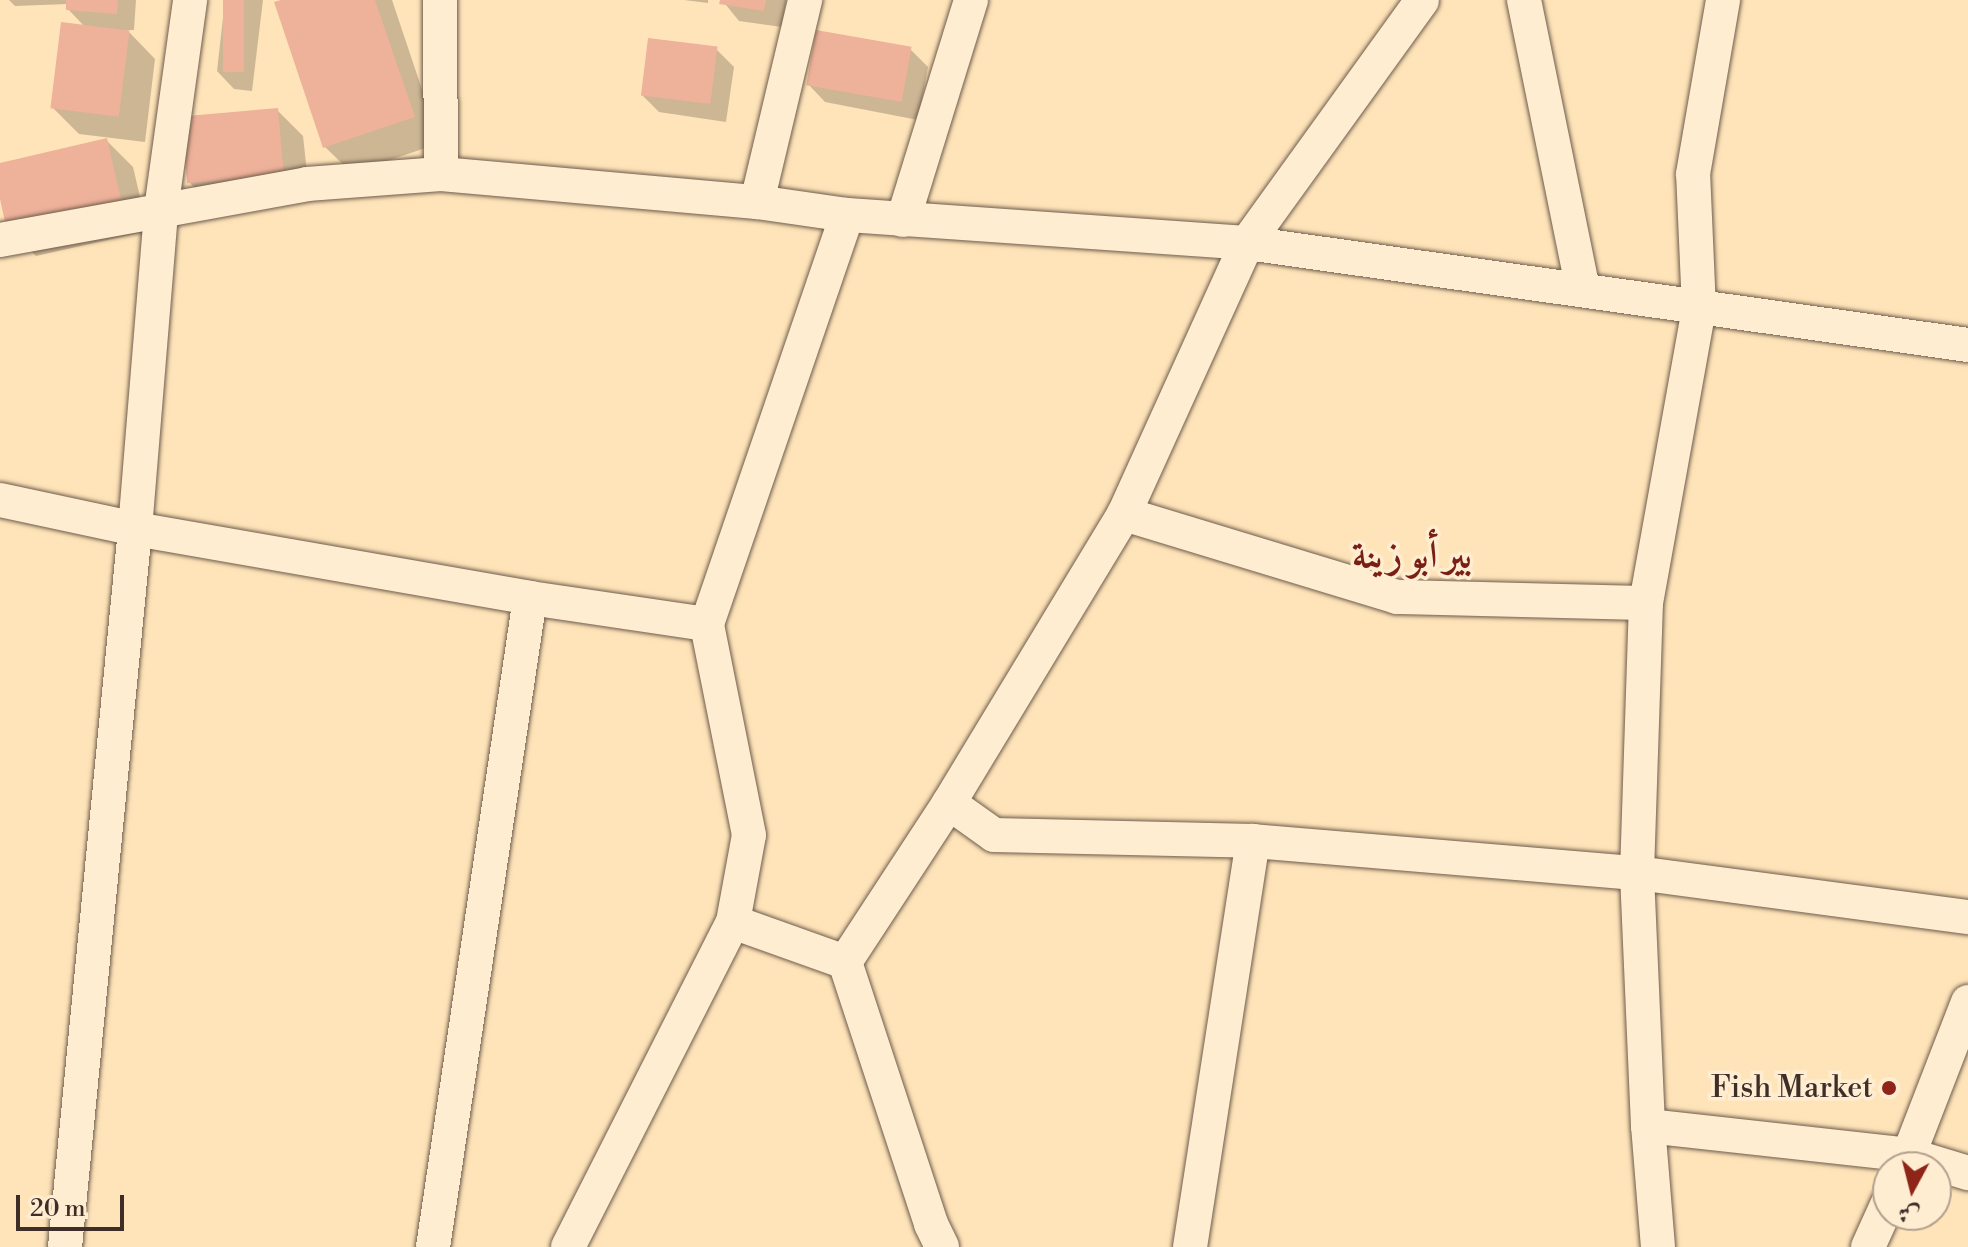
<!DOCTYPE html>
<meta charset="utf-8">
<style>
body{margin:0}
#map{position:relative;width:1968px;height:1247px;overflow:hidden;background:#ffe4b9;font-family:"Libre Bodoni",Amiri,serif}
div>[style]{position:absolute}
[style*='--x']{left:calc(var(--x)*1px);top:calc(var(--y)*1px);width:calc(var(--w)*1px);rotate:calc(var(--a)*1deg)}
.shadow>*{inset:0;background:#0003}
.building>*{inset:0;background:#eeb199;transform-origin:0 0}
.roads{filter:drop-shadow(0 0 2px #6e5c4c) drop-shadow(0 0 2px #6e5c4c)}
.street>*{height:34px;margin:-17px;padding:0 17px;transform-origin:17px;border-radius:17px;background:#ffedd2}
.dots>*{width:22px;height:22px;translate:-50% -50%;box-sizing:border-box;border:4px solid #ffedd2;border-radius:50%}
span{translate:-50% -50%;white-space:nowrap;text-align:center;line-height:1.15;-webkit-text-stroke:7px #ffedd2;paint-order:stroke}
.poi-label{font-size:30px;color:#3e2e27}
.right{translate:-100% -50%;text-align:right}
.district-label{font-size:38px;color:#7a1f14;font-weight:700}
.north{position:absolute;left:1872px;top:1151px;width:80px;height:80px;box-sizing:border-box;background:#ffedd2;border:2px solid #b2a18e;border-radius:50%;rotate:187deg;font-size:22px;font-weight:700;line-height:32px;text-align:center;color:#3e2e27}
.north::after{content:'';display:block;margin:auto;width:28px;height:36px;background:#8f2418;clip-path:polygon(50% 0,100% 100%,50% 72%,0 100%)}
.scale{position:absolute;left:16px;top:1195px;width:108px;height:36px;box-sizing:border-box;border:4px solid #3e2e27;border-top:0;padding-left:10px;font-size:24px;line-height:28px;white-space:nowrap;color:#3e2e27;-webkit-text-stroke:6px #ffedd2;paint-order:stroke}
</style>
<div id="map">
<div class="shadow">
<i style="clip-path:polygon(9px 0,136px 0,134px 30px,127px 30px,155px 59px,145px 142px,79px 134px,53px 108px,85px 27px,68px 9px,68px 4px,15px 6px)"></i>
<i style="clip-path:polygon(225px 0,263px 0,252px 91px,234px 89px,217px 71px)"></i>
<i style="clip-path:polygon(287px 0,392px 0,440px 143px,352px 173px,325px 147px)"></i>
<i style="clip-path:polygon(684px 0,708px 0,708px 3px)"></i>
<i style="clip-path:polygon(722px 0,786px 0,782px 27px,739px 21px)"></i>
<i style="clip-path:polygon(716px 49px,734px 67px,726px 122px,659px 112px,641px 94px)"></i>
<i style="clip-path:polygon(910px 49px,928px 67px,918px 120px,825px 102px,808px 84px)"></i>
<i style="clip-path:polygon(277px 110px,303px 136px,310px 200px,215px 208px,189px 182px)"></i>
<i style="clip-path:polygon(106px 140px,133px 167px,148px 231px,36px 256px,9px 230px,0 190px,0 166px)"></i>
</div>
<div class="building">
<i style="clip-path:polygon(66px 0,118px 0,117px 14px,66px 10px)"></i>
<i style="left:223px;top:0;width:21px;height:72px"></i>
<i style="clip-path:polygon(281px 0,375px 0,415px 117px,323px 148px,274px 2px)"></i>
<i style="clip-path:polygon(720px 0,766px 0,764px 11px,719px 4px)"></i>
<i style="left:61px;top:22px;width:69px;height:87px;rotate:7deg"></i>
<i style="left:816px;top:30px;width:97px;height:56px;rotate:10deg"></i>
<i style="left:648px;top:38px;width:70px;height:58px;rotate:7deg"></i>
<i style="left:278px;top:108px;width:67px;height:97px;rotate:85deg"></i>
<i style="clip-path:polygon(107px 138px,122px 204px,7px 231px,0 199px,0 163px)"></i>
</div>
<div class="roads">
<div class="street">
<i style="--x:440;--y:0;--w:174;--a:89.7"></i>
<i style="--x:1524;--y:0;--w:295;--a:78.5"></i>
<i style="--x:757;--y:202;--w:208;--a:-76.6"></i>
<i style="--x:903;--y:220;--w:230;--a:-72.8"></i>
<i style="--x:0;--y:240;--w:312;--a:-10.3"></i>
<i style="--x:307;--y:184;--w:134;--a:-4.3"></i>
<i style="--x:441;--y:174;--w:317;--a:5.1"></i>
<i style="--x:757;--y:202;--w:91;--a:8.2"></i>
<i style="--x:847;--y:215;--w:401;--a:4"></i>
<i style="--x:1247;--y:243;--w:728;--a:8.05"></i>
<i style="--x:0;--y:500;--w:138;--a:12.1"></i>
<i style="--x:135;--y:529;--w:401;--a:9.9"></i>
<i style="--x:530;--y:598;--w:179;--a:8.4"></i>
<i style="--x:1124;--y:514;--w:285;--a:16.9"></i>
<i style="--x:1397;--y:597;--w:249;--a:1.4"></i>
<i style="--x:949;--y:803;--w:55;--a:35.4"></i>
<i style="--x:994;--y:835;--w:259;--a:1.3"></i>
<i style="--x:1253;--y:841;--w:385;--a:4.8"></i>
<i style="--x:1637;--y:873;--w:334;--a:7.6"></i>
<i style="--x:733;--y:922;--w:119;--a:19.7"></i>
<i style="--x:845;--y:962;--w:190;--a:-56.8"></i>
<i style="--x:949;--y:803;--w:338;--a:-58.8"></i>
<i style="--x:1124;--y:514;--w:298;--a:-65.6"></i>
<i style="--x:1247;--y:243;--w:299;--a:-54.2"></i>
<i style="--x:845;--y:962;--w:276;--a:71.8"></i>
<i style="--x:931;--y:1224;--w:25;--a:64"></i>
<i style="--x:1648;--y:1126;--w:263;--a:6.3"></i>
<i style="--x:1909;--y:1155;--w:62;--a:17"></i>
<i style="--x:1904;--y:1167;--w:177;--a:-68.8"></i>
<i style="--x:65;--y:1247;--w:721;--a:-84.43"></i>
<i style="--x:135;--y:529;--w:320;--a:-85.3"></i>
<i style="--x:161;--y:210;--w:212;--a:-82.1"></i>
<i style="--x:433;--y:1247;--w:656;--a:-81.5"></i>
<i style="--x:568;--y:1247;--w:364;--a:-63.1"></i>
<i style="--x:733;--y:922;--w:88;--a:-79.6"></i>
<i style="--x:749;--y:835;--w:215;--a:-101.3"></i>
<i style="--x:707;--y:624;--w:432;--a:-71.1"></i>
<i style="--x:1190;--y:1247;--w:411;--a:-81.2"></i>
<i style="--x:1658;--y:1247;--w:121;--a:-94.7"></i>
<i style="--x:1648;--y:1126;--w:253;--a:-92.5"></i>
<i style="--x:1637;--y:873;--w:270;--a:-88.1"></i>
<i style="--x:1646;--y:603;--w:299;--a:-79.8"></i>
<i style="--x:1699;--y:309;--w:135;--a:-92.5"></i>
<i style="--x:1693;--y:174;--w:177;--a:-80.2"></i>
<i style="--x:1868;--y:1247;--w:48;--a:-65.6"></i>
</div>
</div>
<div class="dots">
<i style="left:1889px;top:1088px;background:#8f2418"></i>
</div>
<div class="poi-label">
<span class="right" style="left:1873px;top:1088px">Fish Market</span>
</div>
<div class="district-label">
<span style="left:1412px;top:556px">بير أبو زينة</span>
</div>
<div class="north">ش</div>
<div class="scale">20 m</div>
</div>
